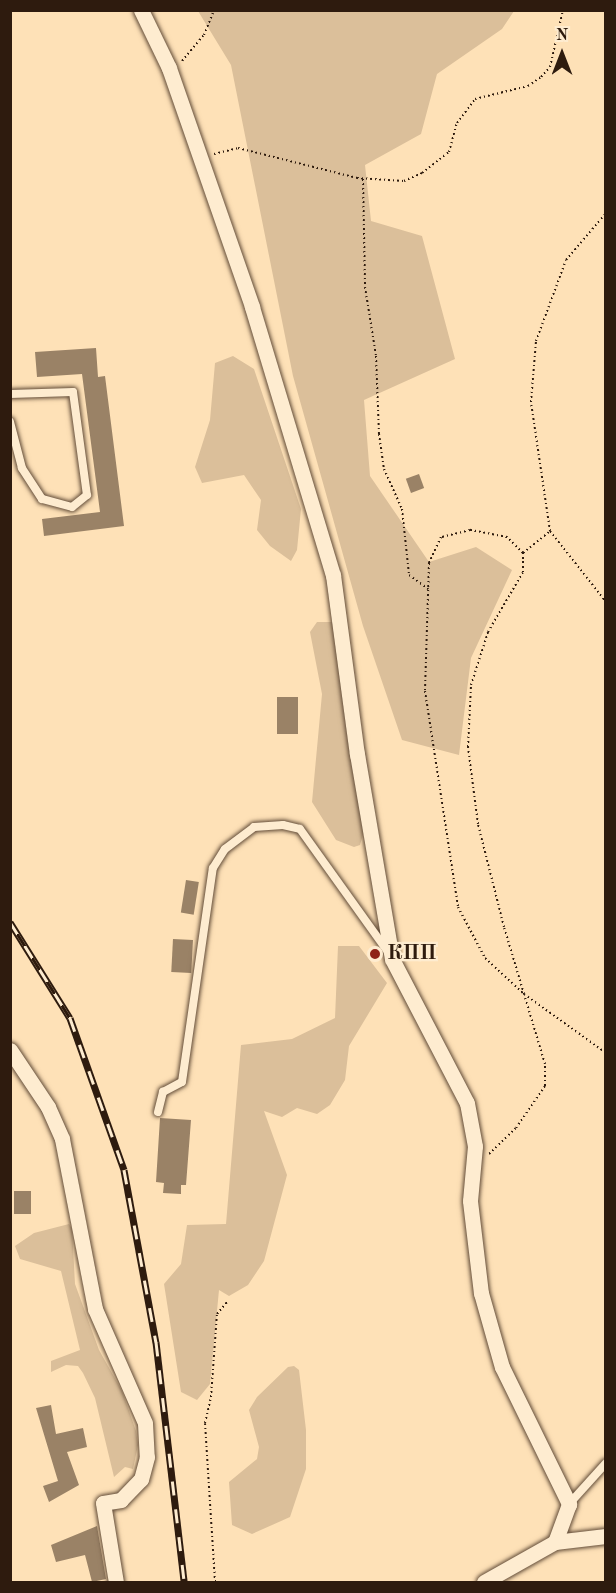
<!DOCTYPE html>
<meta charset="utf-8">
<style>
body{margin:0}
#map{position:relative;width:616px;height:1593px;overflow:hidden;background:#fee1b7;font-family:"Old Standard TT",serif}
div>[style]{position:absolute}
[style*='--x']{left:calc(var(--x)*1px);top:calc(var(--y)*1px);width:calc(var(--w)*1px);rotate:calc(var(--a)*1deg)}
.green>*{inset:0;background:#dbbf9a}
.building>*{inset:0;background:#9a8266;transform-origin:0 0}
.path>*{height:2px;margin-top:-1px;transform-origin:0;background:repeating-linear-gradient(90deg,#2e1b0e 0 1.5px,transparent 0 4.5px)}
.roads{filter:drop-shadow(0 0 2px #624c38) drop-shadow(0 0 2px #624c38)}
.service>*{height:8px;margin:-4px;padding:0 4px;transform-origin:4px;border-radius:4px;background:#feecd0}
.minor>*{height:15px;margin:-7.5px;padding:0 7.5px;transform-origin:7.5px;border-radius:7.5px;background:#feecd0}
.rail>*{height:7px;margin-top:-3.5px;transform-origin:0;background:repeating-linear-gradient(90deg,#feecd0 0 14px,#2e1b0e 0 28px);box-sizing:border-box;border-block:2px solid #2e1b0e}
.dots>*{width:16px;height:16px;translate:-50% -50%;box-sizing:border-box;border:3px solid #feecd0;border-radius:50%}
span{translate:-50% -50%;white-space:nowrap;text-align:center;line-height:1.15;-webkit-text-stroke:4.5px #feecd0;paint-order:stroke}
.poi-label{font-size:21px;color:#2e1b0e;font-weight:700}
.left{translate:0 -50%;text-align:left}
.frame{position:absolute;inset:0;border:12px solid #2e1b0e;pointer-events:none}
.north{position:absolute;left:532px;top:24px;width:60px;height:60px;-webkit-text-stroke:4px #feecd0;paint-order:stroke;rotate:0deg;font-size:16px;font-weight:700;line-height:24px;text-align:center;color:#2e1b0e}
.north::after{content:'';display:block;margin:auto;width:21px;height:27px;background:#2e1b0e;clip-path:polygon(50% 0,100% 100%,50% 72%,0 100%)}
</style>
<div id="map">
<div class="green">
<i style="clip-path:polygon(198px 11px,514px 11px,502px 29px,437px 74px,421px 134px,365px 165px,371px 221px,422px 236px,455px 359px,364px 400px,370px 476px,429px 562px,476px 547px,512px 570px,471px 658px,459px 755px,402px 740px,363px 626px,293px 376px,231px 65px)"></i>
<i style="clip-path:polygon(233px 356px,254px 369px,301px 509px,297px 550px,291px 561px,270px 546px,257px 530px,261px 500px,244px 475px,202px 483px,195px 467px,210px 420px,215px 363px)"></i>
<i style="clip-path:polygon(317px 622px,334px 622px,364px 831px,360px 845px,354px 847px,336px 840px,312px 802px,322px 694px,310px 632px)"></i>
<i style="clip-path:polygon(338px 946px,359px 946px,387px 983px,349px 1046px,345px 1080px,330px 1105px,317px 1114px,297px 1108px,282px 1117px,264px 1111px,287px 1175px,264px 1261px,248px 1285px,229px 1296px,219px 1290px,210px 1384px,197px 1400px,181px 1392px,164px 1284px,181px 1264px,187px 1225px,226px 1224px,241px 1045px,292px 1039px,335px 1018px)"></i>
<i style="clip-path:polygon(69px 1224px,72px 1229px,75px 1284px,99px 1350px,122px 1391px,136px 1431px,138px 1445px,133px 1469px,125px 1467px,114px 1477px,95px 1398px,83px 1373px,78px 1366px,66px 1365px,51px 1372px,51px 1361px,80px 1350px,61px 1271px,20px 1259px,15px 1246px,34px 1233px)"></i>
<i style="clip-path:polygon(294px 1366px,299px 1370px,306px 1430px,306px 1469px,290px 1517px,252px 1534px,232px 1525px,229px 1482px,257px 1459px,259px 1447px,249px 1410px,257px 1397px,288px 1367px)"></i>
</div>
<div class="building">
<i style="clip-path:polygon(96px 348px,98px 377px,105px 376px,124px 526px,44px 536px,42px 519px,100px 512px,82px 374px,37px 377px,35px 352px)"></i>
<i style="left:419px;top:474px;width:15px;height:14px;rotate:70deg"></i>
<i style="left:277px;top:697px;width:21px;height:37px"></i>
<i style="left:186px;top:880px;width:13px;height:33px;rotate:9deg"></i>
<i style="left:173px;top:939px;width:20px;height:33px;rotate:3deg"></i>
<i style="clip-path:polygon(160px 1118px,191px 1120px,186px 1185px,181px 1185px,181px 1194px,163px 1193px,164px 1183px,156px 1182px)"></i>
<i style="left:14px;top:1191px;width:17px;height:23px"></i>
<i style="clip-path:polygon(51px 1405px,56px 1434px,83px 1428px,87px 1447px,67px 1452px,79px 1485px,49px 1502px,43px 1486px,58px 1481px,36px 1408px)"></i>
<i style="clip-path:polygon(97px 1526px,106px 1579px,92px 1582px,85px 1555px,56px 1562px,51px 1545px)"></i>
</div>
<div class="path">
<i style="--x:182;--y:61;--w:34;--a:-50"></i>
<i style="--x:204;--y:35;--w:27;--a:-68"></i>
<i style="--x:214;--y:154;--w:25;--a:-14"></i>
<i style="--x:238;--y:148;--w:123;--a:14.1"></i>
<i style="--x:357;--y:178;--w:47;--a:3.7"></i>
<i style="--x:404;--y:181;--w:20;--a:-24"></i>
<i style="--x:422;--y:173;--w:34;--a:-38"></i>
<i style="--x:449;--y:152;--w:30;--a:-75"></i>
<i style="--x:457;--y:123;--w:30;--a:-53"></i>
<i style="--x:475;--y:99;--w:55;--a:-13.8"></i>
<i style="--x:528;--y:86;--w:16;--a:-35"></i>
<i style="--x:541;--y:77;--w:13;--a:-48"></i>
<i style="--x:550;--y:67;--w:58;--a:-77.2"></i>
<i style="--x:363;--y:179;--w:108;--a:88.9"></i>
<i style="--x:365;--y:287;--w:70;--a:80.9"></i>
<i style="--x:376;--y:356;--w:78;--a:87.8"></i>
<i style="--x:379;--y:434;--w:35;--a:82"></i>
<i style="--x:384;--y:469;--w:44;--a:65.8"></i>
<i style="--x:402;--y:509;--w:66;--a:83.9"></i>
<i style="--x:409;--y:575;--w:24;--a:36"></i>
<i style="--x:550;--y:531;--w:130;--a:-98.4"></i>
<i style="--x:531;--y:402;--w:61;--a:-85.3"></i>
<i style="--x:536;--y:341;--w:86;--a:-69.7"></i>
<i style="--x:566;--y:260;--w:62;--a:-49.6"></i>
<i style="--x:523;--y:553;--w:35;--a:-39"></i>
<i style="--x:550;--y:531;--w:90;--a:51.7"></i>
<i style="--x:489;--y:1154;--w:37;--a:-44"></i>
<i style="--x:516;--y:1128;--w:51;--a:-55.4"></i>
<i style="--x:545;--y:1086;--w:22;--a:-90"></i>
<i style="--x:545;--y:1064;--w:73;--a:-106.7"></i>
<i style="--x:524;--y:994;--w:70;--a:-106.6"></i>
<i style="--x:504;--y:927;--w:106;--a:-104.2"></i>
<i style="--x:478;--y:824;--w:78;--a:-97.4"></i>
<i style="--x:468;--y:747;--w:62;--a:-87.2"></i>
<i style="--x:471;--y:685;--w:56;--a:-72.2"></i>
<i style="--x:488;--y:632;--w:69;--a:-59.7"></i>
<i style="--x:523;--y:572;--w:19;--a:-90"></i>
<i style="--x:523;--y:553;--w:23;--a:-135"></i>
<i style="--x:507;--y:537;--w:38;--a:-169"></i>
<i style="--x:470;--y:530;--w:30;--a:166"></i>
<i style="--x:441;--y:537;--w:29;--a:115"></i>
<i style="--x:429;--y:563;--w:128;--a:91.8"></i>
<i style="--x:425;--y:691;--w:219;--a:81.3"></i>
<i style="--x:458;--y:907;--w:58;--a:62.1"></i>
<i style="--x:485;--y:958;--w:53;--a:42.7"></i>
<i style="--x:524;--y:994;--w:101;--a:35.7"></i>
<i style="--x:215;--y:1582;--w:159;--a:-93.6"></i>
<i style="--x:205;--y:1423;--w:27;--a:-77"></i>
<i style="--x:211;--y:1397;--w:83;--a:-85.9"></i>
<i style="--x:217;--y:1314;--w:16;--a:-50"></i>
</div>
<div class="roads">
<div class="service">
<i style="--x:10;--y:394;--w:63;--a:-1.8"></i>
<i style="--x:73;--y:392;--w:104;--a:82.3"></i>
<i style="--x:87;--y:495;--w:19;--a:141"></i>
<i style="--x:72;--y:507;--w:31;--a:-165"></i>
<i style="--x:42;--y:499;--w:37;--a:-123"></i>
<i style="--x:22;--y:468;--w:48;--a:-104.6"></i>
<i style="--x:158;--y:1112;--w:21;--a:-76"></i>
<i style="--x:163;--y:1092;--w:21;--a:-28"></i>
<i style="--x:182;--y:1082;--w:216;--a:-81.8"></i>
<i style="--x:213;--y:868;--w:22;--a:-58"></i>
<i style="--x:225;--y:849;--w:36;--a:-37"></i>
<i style="--x:254;--y:827;--w:29;--a:-4"></i>
<i style="--x:283;--y:825;--w:17;--a:13"></i>
<i style="--x:300;--y:829;--w:151;--a:54.4"></i>
<i style="--x:569;--y:1504;--w:55;--a:-47.9"></i>
</div>
<div class="minor">
<i style="--x:141;--y:10;--w:64;--a:64.2"></i>
<i style="--x:169;--y:68;--w:253;--a:70.8"></i>
<i style="--x:252;--y:307;--w:280;--a:73.2"></i>
<i style="--x:333;--y:575;--w:181;--a:82.4"></i>
<i style="--x:357;--y:754;--w:208;--a:80.3"></i>
<i style="--x:392;--y:959;--w:162;--a:62.5"></i>
<i style="--x:467;--y:1103;--w:44;--a:79.5"></i>
<i style="--x:475;--y:1146;--w:55;--a:95.2"></i>
<i style="--x:470;--y:1201;--w:93;--a:83.2"></i>
<i style="--x:481;--y:1293;--w:77;--a:74.2"></i>
<i style="--x:502;--y:1367;--w:153;--a:63.9"></i>
<i style="--x:569;--y:1504;--w:40;--a:110.2"></i>
<i style="--x:10;--y:1050;--w:69;--a:56.3"></i>
<i style="--x:48;--y:1107;--w:35;--a:66"></i>
<i style="--x:62;--y:1139;--w:173;--a:79"></i>
<i style="--x:95;--y:1309;--w:124;--a:66.3"></i>
<i style="--x:145;--y:1423;--w:34;--a:87"></i>
<i style="--x:147;--y:1457;--w:23;--a:105"></i>
<i style="--x:141;--y:1479;--w:29;--a:134"></i>
<i style="--x:121;--y:1500;--w:18;--a:171"></i>
<i style="--x:103;--y:1503;--w:80;--a:80.7"></i>
<i style="--x:484;--y:1582;--w:81;--a:-29.4"></i>
<i style="--x:555;--y:1542;--w:51;--a:-6.7"></i>
</div>
</div>
<div class="rail">
<i style="--x:10;--y:922;--w:113;--a:58"></i>
<i style="--x:70;--y:1018;--w:161;--a:70.4"></i>
<i style="--x:124;--y:1170;--w:175;--a:79.5"></i>
<i style="--x:156;--y:1342;--w:242;--a:83.3"></i>
</div>
<div class="dots">
<i style="left:375px;top:954px;background:#8f2418"></i>
</div>
<div class="poi-label">
<span class="left" style="left:387px;top:954px">КПП</span>
</div>
<div class="frame"></div>
<div class="north">N</div>
</div>
